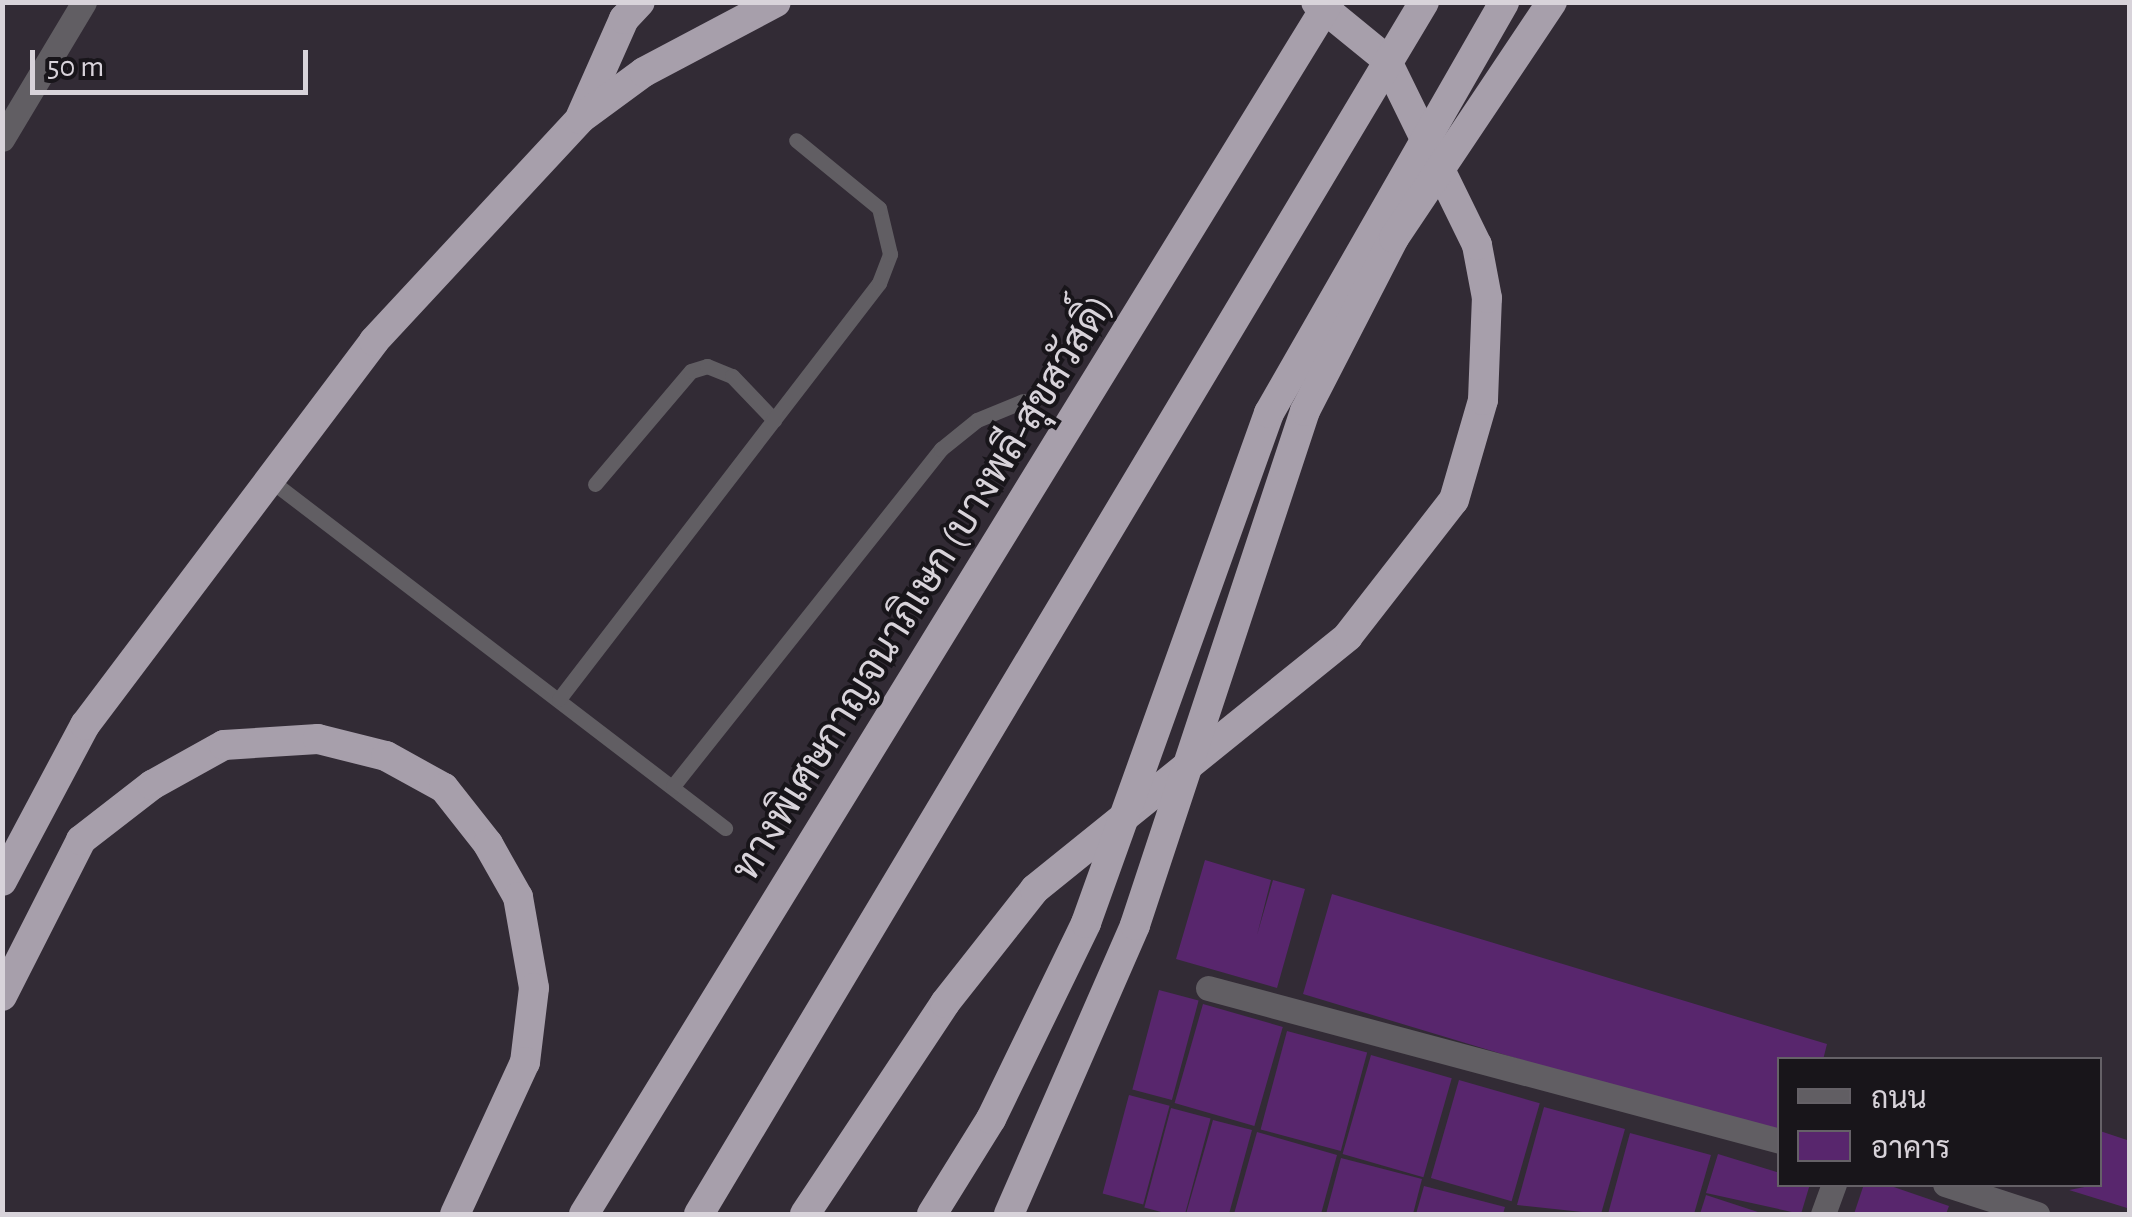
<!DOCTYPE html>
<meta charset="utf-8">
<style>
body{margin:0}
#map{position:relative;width:2132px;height:1217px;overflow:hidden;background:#322b35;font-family:"Alegreya Sans",Sarabun,sans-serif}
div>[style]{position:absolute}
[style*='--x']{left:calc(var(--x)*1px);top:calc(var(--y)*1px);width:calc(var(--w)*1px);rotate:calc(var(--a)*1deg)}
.building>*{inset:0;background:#58266d;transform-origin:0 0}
.service>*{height:15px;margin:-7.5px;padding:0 7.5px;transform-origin:7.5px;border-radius:7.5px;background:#615e63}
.minor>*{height:25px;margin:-12.5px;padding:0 12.5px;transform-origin:12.5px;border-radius:12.5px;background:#615e63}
.motorway>*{height:30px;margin:-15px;padding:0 15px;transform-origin:15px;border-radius:15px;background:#a79fab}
.motorway-bridge>*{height:30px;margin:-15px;padding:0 15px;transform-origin:15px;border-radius:15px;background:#a79fab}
span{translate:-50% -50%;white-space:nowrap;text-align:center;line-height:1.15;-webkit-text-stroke:8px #18151a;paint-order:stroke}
.street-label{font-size:40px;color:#d8d3da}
.frame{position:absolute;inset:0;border:5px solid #d8d3da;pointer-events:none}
.legend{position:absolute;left:1777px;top:1057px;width:325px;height:130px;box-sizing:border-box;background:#18151a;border:2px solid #656167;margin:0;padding:12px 18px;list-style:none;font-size:30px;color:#d8d3da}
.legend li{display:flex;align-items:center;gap:20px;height:50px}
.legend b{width:50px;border:2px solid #656167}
.scale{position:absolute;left:30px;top:50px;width:278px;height:45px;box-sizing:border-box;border:5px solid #d8d3da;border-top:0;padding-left:12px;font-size:30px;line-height:35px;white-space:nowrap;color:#d8d3da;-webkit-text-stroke:8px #18151a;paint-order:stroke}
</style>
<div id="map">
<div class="building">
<i style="clip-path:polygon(1205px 860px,1271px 880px,1257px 935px,1273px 880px,1305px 889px,1277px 988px,1176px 959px)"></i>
<i style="clip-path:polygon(1332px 894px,1827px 1044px,1823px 1060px,1780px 1060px,1780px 1138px,1303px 994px)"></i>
<i style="left:1159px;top:990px;width:41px;height:103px;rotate:15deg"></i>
<i style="left:1203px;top:1004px;width:83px;height:103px;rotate:16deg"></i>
<i style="left:1287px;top:1031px;width:83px;height:102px;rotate:15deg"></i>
<i style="left:1371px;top:1055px;width:84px;height:103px;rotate:16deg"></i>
<i style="left:1459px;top:1080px;width:84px;height:102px;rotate:16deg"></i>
<i style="left:1129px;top:1095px;width:42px;height:102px;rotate:15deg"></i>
<i style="clip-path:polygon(1544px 1107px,1625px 1129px,1601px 1214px,1517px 1205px)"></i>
<i style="left:1171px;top:1108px;width:41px;height:103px;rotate:15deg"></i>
<i style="clip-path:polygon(1213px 1120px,1252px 1130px,1229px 1214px,1186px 1214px)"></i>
<i style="clip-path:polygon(2100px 1131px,2130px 1141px,2127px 1208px,2069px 1190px,2100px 1184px)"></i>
<i style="clip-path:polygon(1257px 1132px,1337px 1155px,1321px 1214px,1234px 1214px)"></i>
<i style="clip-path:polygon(1630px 1133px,1711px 1155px,1694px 1214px,1608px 1214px)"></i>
<i style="clip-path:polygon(1718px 1154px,1780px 1173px,1780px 1184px,1810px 1184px,1801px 1214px,1706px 1193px)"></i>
<i style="clip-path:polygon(1341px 1158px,1422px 1179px,1413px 1214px,1326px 1214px)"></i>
<i style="clip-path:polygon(1864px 1184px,1885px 1184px,1949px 1206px,1946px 1214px,1854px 1214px)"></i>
<i style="clip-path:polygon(1424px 1186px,1505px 1207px,1503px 1214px,1416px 1214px)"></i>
<i style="clip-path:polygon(1706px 1195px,1764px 1214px,1700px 1214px)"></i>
</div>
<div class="service">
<i style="--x:270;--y:480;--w:573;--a:37.41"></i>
<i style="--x:595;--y:484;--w:148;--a:-49.7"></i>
<i style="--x:691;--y:371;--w:17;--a:-17"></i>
<i style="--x:707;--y:366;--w:27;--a:22"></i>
<i style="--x:732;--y:376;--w:61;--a:46.3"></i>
<i style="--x:559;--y:699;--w:525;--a:-52.43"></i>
<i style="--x:879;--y:283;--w:31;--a:-69"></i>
<i style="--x:890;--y:254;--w:47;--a:-103.4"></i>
<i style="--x:879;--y:208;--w:107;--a:-140.7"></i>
<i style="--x:673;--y:786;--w:431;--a:-51.5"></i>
<i style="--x:941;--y:449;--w:46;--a:-38.9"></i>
<i style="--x:977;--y:420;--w:50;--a:-22.4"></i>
</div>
<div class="minor">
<i style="--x:2;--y:139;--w:160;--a:-59.1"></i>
<i style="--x:1208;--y:988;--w:592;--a:14.98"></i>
<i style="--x:1945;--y:1184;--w:97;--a:18.1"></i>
<i style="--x:1823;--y:1214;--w:32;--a:-70"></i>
</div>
<div class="motorway">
<i style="--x:581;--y:116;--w:106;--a:-66.1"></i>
<i style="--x:624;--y:19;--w:23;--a:-47"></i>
<i style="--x:2;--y:881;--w:177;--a:-62"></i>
<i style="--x:85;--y:725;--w:481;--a:-53"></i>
<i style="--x:374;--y:341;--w:303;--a:-47.1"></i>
<i style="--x:580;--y:119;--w:79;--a:-36.3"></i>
<i style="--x:644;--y:72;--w:149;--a:-27.9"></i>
<i style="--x:2;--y:996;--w:175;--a:-63.1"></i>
<i style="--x:81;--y:840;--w:90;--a:-37.8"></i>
<i style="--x:152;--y:785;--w:82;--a:-29.1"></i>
<i style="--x:224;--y:745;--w:94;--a:-3.7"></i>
<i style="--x:318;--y:739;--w:70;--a:14"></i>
<i style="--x:386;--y:756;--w:66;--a:28.9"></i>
<i style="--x:444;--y:788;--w:71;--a:51.8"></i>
<i style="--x:488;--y:844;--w:61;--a:60.5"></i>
<i style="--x:518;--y:897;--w:92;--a:80"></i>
<i style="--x:534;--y:988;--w:75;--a:96.9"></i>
<i style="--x:525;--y:1062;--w:167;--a:114.7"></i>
<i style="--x:805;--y:1214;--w:253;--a:-56.4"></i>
<i style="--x:945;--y:1003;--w:145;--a:-51.7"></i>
<i style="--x:1035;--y:889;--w:402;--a:-38.9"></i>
<i style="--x:1348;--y:636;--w:172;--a:-52.1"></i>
<i style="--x:1454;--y:500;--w:104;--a:-73.8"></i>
<i style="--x:1483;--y:400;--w:102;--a:-87.8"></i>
<i style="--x:1487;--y:298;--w:54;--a:-100.7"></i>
<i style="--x:1477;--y:245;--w:207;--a:-116.1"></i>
<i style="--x:1386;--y:59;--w:90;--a:-140.8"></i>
<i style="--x:932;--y:1214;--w:112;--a:-58.2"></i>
<i style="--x:991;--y:1119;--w:218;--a:-64.1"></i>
</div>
<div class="motorway-bridge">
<i style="--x:1086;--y:923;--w:542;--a:-70.26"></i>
<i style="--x:1269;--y:413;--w:473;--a:-60.2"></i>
<i style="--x:584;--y:1214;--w:1423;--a:-58.42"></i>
<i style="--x:699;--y:1214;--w:1412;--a:-59.11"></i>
<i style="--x:1009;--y:1214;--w:315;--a:-66.4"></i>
<i style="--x:1135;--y:925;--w:541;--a:-71.7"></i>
<i style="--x:1305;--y:411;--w:195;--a:-62.8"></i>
<i style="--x:1394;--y:238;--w:284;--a:-56.2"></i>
</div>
<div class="street-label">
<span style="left:923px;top:588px;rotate:-58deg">ทางพิเศษกาญจนาภิเษก (บางพลี-สุขสวัสดิ์)</span>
</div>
<div class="frame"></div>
<ul class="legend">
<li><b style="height:12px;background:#615e63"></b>ถนน</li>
<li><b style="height:28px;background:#58266d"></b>อาคาร</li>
</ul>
<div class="scale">50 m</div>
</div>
